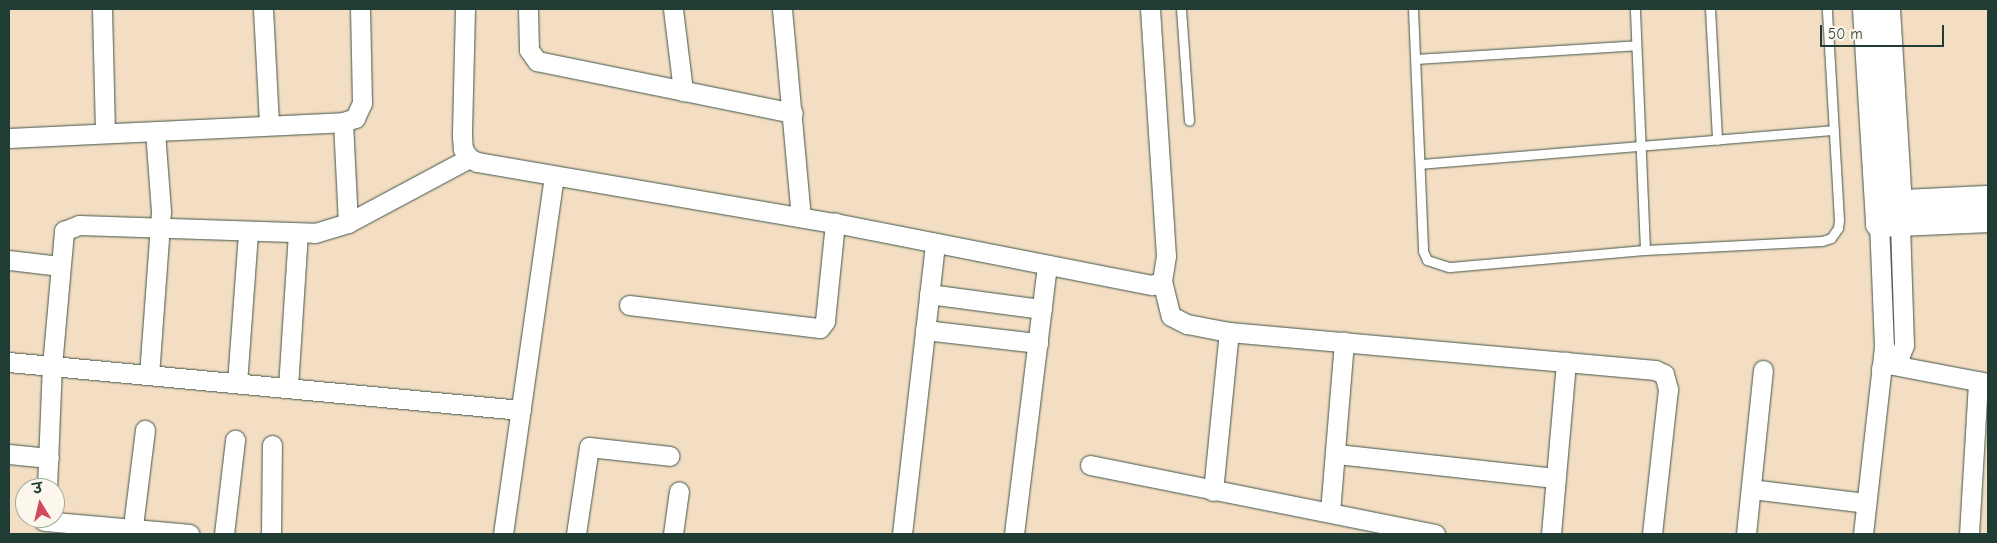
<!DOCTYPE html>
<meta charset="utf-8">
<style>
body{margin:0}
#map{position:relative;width:1997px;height:543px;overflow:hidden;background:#f4dec3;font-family:"Comic Neue","Playpen Sans Deva",sans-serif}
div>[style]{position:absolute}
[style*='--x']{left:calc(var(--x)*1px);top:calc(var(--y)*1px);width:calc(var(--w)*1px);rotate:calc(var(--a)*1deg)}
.roads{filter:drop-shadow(0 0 1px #3f5549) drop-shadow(0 0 1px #3f5549)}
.lane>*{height:9px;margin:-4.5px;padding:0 4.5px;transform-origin:4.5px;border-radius:4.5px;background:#fff}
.street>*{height:19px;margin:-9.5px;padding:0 9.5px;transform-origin:9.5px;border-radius:9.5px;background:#fff}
.secondary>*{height:26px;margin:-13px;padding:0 13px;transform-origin:13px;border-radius:13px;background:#fff}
span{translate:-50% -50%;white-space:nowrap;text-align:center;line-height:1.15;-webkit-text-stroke:4.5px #fbf7ec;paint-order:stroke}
.frame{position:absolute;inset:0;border:10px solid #1f3d34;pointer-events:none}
.north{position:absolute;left:15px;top:478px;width:50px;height:50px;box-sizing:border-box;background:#fbf7ec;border:1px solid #a3ada2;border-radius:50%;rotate:351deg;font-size:14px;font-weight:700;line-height:20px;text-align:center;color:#1f3d34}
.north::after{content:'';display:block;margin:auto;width:18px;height:22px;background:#d1495b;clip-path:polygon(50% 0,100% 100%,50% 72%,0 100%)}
.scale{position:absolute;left:1820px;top:25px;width:124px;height:22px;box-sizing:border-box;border:2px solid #1f3d34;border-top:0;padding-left:6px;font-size:15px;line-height:18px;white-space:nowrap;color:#1f3d34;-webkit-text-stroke:4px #fbf7ec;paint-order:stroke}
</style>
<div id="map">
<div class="roads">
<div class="lane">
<i style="--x:1181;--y:9;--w:112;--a:85.9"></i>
<i style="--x:1413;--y:9;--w:242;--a:87.6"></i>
<i style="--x:1423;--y:251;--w:10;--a:66"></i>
<i style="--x:1427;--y:260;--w:23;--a:18"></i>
<i style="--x:1449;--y:267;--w:197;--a:-5"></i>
<i style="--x:1645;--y:250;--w:241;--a:-92.4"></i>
<i style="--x:1710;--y:9;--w:131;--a:86.9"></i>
<i style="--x:1416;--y:59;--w:220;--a:-3.6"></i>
<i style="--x:1420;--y:164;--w:415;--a:-4.7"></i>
<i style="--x:1645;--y:250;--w:177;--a:-2.9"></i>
<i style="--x:1822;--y:241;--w:9;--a:-18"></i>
<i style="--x:1831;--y:238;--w:12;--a:-55"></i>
<i style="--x:1838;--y:228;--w:8;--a:-83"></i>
<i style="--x:1839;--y:220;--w:211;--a:-93.3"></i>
</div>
<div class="street">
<i style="--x:102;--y:9;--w:124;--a:88.6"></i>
<i style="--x:263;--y:9;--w:116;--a:87"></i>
<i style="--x:465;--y:9;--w:127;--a:91.4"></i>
<i style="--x:462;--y:136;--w:13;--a:86"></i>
<i style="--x:463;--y:149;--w:11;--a:56"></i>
<i style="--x:469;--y:158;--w:9;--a:27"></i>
<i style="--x:477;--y:162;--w:363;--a:9.7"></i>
<i style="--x:835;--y:223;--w:323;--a:11.1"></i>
<i style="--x:1152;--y:285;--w:11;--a:-22"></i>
<i style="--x:1162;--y:281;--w:25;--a:-81"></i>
<i style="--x:1166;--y:256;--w:248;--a:-93.7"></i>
<i style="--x:528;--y:9;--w:41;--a:88.6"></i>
<i style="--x:529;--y:50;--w:14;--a:54"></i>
<i style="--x:537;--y:61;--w:261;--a:11.5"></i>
<i style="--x:673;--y:9;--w:83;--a:83"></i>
<i style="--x:782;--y:9;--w:209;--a:84.8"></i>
<i style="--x:343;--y:122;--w:101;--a:87.2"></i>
<i style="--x:9;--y:138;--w:334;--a:-2.7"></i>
<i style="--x:343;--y:122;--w:13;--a:-18"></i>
<i style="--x:355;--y:118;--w:17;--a:-65"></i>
<i style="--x:362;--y:103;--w:94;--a:-91.2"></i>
<i style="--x:9;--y:260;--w:50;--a:6.8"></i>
<i style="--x:1162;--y:281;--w:36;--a:76"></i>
<i style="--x:1171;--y:316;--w:18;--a:27"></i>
<i style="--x:1187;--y:324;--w:43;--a:10.8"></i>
<i style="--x:929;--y:294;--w:114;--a:7.6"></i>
<i style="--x:629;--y:305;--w:192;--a:6.9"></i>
<i style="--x:820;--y:328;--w:9;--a:-54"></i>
<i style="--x:825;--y:321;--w:99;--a:-84.2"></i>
<i style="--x:925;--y:330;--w:114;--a:6.6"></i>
<i style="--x:9;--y:362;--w:514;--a:5.36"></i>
<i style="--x:1888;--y:364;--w:102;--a:10.8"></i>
<i style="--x:1881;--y:368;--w:21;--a:-29"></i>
<i style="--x:1899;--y:358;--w:14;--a:-69"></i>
<i style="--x:1904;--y:345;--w:121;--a:-91.9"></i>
<i style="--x:149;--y:375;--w:164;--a:-85.8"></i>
<i style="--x:161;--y:211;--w:80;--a:-94.3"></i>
<i style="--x:237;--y:383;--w:151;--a:-85.8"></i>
<i style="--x:288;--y:387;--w:153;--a:-86.3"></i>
<i style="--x:9;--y:454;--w:40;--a:5.7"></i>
<i style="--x:1337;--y:454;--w:219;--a:6.3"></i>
<i style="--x:1090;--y:465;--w:352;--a:11.3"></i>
<i style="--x:47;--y:488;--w:122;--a:-87.7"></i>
<i style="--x:52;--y:366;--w:136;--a:-84.9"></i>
<i style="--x:64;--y:231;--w:16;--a:-22"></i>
<i style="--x:79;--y:225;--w:236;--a:1.9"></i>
<i style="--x:315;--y:233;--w:34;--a:-17"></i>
<i style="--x:348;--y:223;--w:137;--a:-28.2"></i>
<i style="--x:1751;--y:489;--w:116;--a:6.9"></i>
<i style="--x:1213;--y:491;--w:160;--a:-84.3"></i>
<i style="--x:1229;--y:332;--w:428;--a:5.1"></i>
<i style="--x:1655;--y:370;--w:10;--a:24"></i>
<i style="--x:1664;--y:374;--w:16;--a:75"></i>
<i style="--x:1668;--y:389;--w:146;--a:96.3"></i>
<i style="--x:1330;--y:512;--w:171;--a:-85.3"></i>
<i style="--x:44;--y:521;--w:146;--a:5.1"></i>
<i style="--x:132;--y:534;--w:105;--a:-82.9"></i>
<i style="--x:224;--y:534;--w:95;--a:-83.3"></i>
<i style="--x:271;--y:534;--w:89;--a:-89.4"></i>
<i style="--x:503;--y:534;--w:361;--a:-81.9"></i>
<i style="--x:576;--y:534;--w:88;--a:-81.5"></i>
<i style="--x:589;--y:447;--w:81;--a:6.3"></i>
<i style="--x:673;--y:534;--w:43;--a:-82.1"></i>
<i style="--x:902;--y:534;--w:293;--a:-83.5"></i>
<i style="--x:1014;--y:534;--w:271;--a:-83"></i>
<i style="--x:1551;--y:534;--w:173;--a:-85"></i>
<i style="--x:1746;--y:534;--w:165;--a:-84.1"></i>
<i style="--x:1863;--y:534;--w:189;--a:-83.6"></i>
<i style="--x:1884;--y:346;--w:122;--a:-92.3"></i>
<i style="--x:1969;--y:534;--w:153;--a:-86.6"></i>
</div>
<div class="secondary">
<i style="--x:1866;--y:9;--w:215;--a:86.5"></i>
<i style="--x:1879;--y:224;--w:109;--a:-2.6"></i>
<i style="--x:1887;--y:9;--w:215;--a:86.5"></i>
<i style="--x:1881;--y:204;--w:107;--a:-2.7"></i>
</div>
</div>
<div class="frame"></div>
<div class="north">उ</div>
<div class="scale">50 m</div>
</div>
